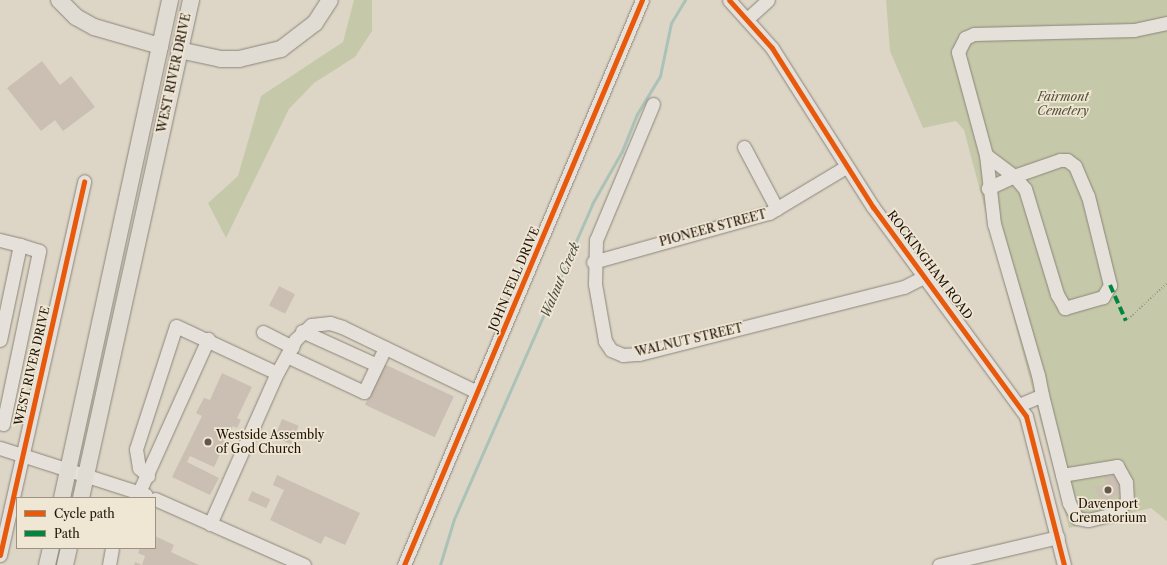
<!DOCTYPE html>
<style>
body{margin:0}
#map{position:relative;width:1167px;height:565px;overflow:hidden;background:#ddd6c6;font-family:"Libre Caslon Text",serif}
div>[style]{position:absolute}
[style*='--x']{left:calc(var(--x)*1px);top:calc(var(--y)*1px);width:calc(var(--w)*1px);rotate:calc(var(--a)*1deg)}
.green>*{inset:0;background:#c6c9a9}
.stream>*{height:3px;margin:-1.5px;padding:0 1.5px;transform-origin:1.5px;border-radius:1.5px;background:#abc2b9}
.building>*{inset:0;background:#cbbeb2;transform-origin:0 0}
.path>*{height:1.5px;margin-top:-0.75px;transform-origin:0;background:repeating-linear-gradient(90deg,#9f9a93 0 1px,transparent 0 3px)}
.roads{filter:drop-shadow(0 0 1px #8b857b) drop-shadow(0 0 1px #8b857b)}
.minor>*{height:13px;margin:-6.5px;padding:0 6.5px;transform-origin:6.5px;border-radius:6.5px;background:#e5e1da}
.major>*{height:16px;margin:-8px;padding:0 8px;transform-origin:8px;border-radius:8px;background:#e0dcd3}
.quiet>*{height:4px;margin-top:-2px;transform-origin:0;background:repeating-linear-gradient(90deg,#00873e 0 8px,transparent 0 12px)}
.cycleway>*{height:5px;margin:-2.5px;padding:0 2.5px;transform-origin:2.5px;border-radius:2.5px;background:#e8590c}
.dots>*{width:11px;height:11px;translate:-50% -50%;box-sizing:border-box;border:2px solid #efe6d4;border-radius:50%}
span{translate:-50% -50%;white-space:nowrap;text-align:center;line-height:1.15;-webkit-text-stroke:3.5px #efe6d4;paint-order:stroke}
.street-label{font-size:12px;color:#201307}
.park-label{font-size:12px;color:#544f37;font-style:italic}
.poi-label{font-size:12px;color:#201307}
.left{translate:0 -50%;text-align:left}
.water-label{font-size:13px;color:#494d43;font-style:italic}
.legend{position:absolute;left:16px;top:497px;width:140px;height:52px;box-sizing:border-box;background:#efe6d4;border:1px solid #9c9282;margin:0;padding:5px 7px;list-style:none;font-size:12px;color:#201307}
.legend li{display:flex;align-items:center;gap:8px;height:20px}
.legend b{width:20px;border:1px solid #9c9282}
</style>
<div id="map">
<div class="green">
<i style="clip-path:polygon(354px 0,372px 0,372px 31px,355px 57px,314px 83px,289px 109px,226px 238px,208px 203px,238px 176px,261px 96px,343px 42px)"></i>
<i style="clip-path:polygon(886px 0,1167px 0,1167px 521px,1151px 508px,1069px 528px,964px 130px,956px 121px,923px 128px,890px 51px)"></i>
</div>
<div class="stream">
<i style="--x:440;--y:565;--w:48;--a:-73.1"></i>
<i style="--x:454;--y:519;--w:344;--a:-66.3"></i>
<i style="--x:592;--y:204;--w:61;--a:-60.5"></i>
<i style="--x:622;--y:151;--w:40;--a:-68"></i>
<i style="--x:637;--y:114;--w:44;--a:-58.8"></i>
<i style="--x:660;--y:76;--w:54;--a:-78.3"></i>
<i style="--x:671;--y:23;--w:27;--a:-59"></i>
</div>
<div class="building">
<i style="clip-path:polygon(42px 61px,60px 85px,71px 76px,95px 107px,63px 131px,55px 120px,41px 131px,7px 88px)"></i>
<i style="left:279px;top:286px;width:18px;height:22px;rotate:27deg"></i>
<i style="left:384px;top:364px;width:77px;height:45px;rotate:25deg"></i>
<i style="clip-path:polygon(222px 373px,252px 387px,237px 418px,241px 420px,237px 428px,233px 426px,214px 467px,190px 456px,187px 462px,219px 478px,210px 495px,172px 477px,202px 416px,196px 413px,204px 398px,210px 400px)"></i>
<i style="left:282px;top:419px;width:18px;height:20px;rotate:22deg"></i>
<i style="clip-path:polygon(1116px 474px,1121px 493px,1101px 503px,1095px 487px,1106px 485px,1104px 477px)"></i>
<i style="clip-path:polygon(277px 475px,360px 513px,345px 545px,325px 536px,321px 544px,270px 520px,284px 490px,273px 485px)"></i>
<i style="left:252px;top:491px;width:20px;height:10px;rotate:24deg"></i>
<i style="clip-path:polygon(155px 536px,174px 545px,171px 552px,199px 565px,134px 565px,135px 562px,142px 565px,145px 556px,138px 553px,140px 548px,155px 548px)"></i>
</div>
<div class="path">
<i style="--x:1126;--y:321;--w:56;--a:-42.8"></i>
</div>
<div class="roads">
<div class="minor">
<i style="--x:729;--y:0;--w:64;--a:48.1"></i>
<i style="--x:772;--y:48;--w:188;--a:57.6"></i>
<i style="--x:873;--y:207;--w:259;--a:53.8"></i>
<i style="--x:1026;--y:416;--w:154;--a:75.7"></i>
<i style="--x:747;--y:19;--w:28;--a:-42"></i>
<i style="--x:653;--y:104;--w:147;--a:112.7"></i>
<i style="--x:596;--y:240;--w:44;--a:91.3"></i>
<i style="--x:595;--y:284;--w:58;--a:80"></i>
<i style="--x:605;--y:341;--w:11;--a:56"></i>
<i style="--x:611;--y:350;--w:13;--a:23"></i>
<i style="--x:623;--y:355;--w:16;--a:-4"></i>
<i style="--x:639;--y:354;--w:273;--a:-14.2"></i>
<i style="--x:904;--y:287;--w:25;--a:-27"></i>
<i style="--x:744;--y:147;--w:70;--a:62"></i>
<i style="--x:986;--y:155;--w:35;--a:37"></i>
<i style="--x:1014;--y:176;--w:29;--a:155"></i>
<i style="--x:1060;--y:160;--w:7;--a:0"></i>
<i style="--x:1067;--y:160;--w:10;--a:37"></i>
<i style="--x:1075;--y:166;--w:33;--a:67"></i>
<i style="--x:1088;--y:196;--w:92;--a:76.1"></i>
<i style="--x:1110;--y:285;--w:14;--a:120"></i>
<i style="--x:1103;--y:297;--w:40;--a:164"></i>
<i style="--x:1065;--y:308;--w:16;--a:-120"></i>
<i style="--x:1057;--y:294;--w:110;--a:-106.9"></i>
<i style="--x:1025;--y:189;--w:17;--a:-130"></i>
<i style="--x:1014;--y:176;--w:49;--a:-19.2"></i>
<i style="--x:0;--y:240;--w:21;--a:14"></i>
<i style="--x:20;--y:245;--w:97;--a:101.9"></i>
<i style="--x:593;--y:262;--w:183;--a:-15.6"></i>
<i style="--x:769;--y:213;--w:90;--a:-30.9"></i>
<i style="--x:302;--y:331;--w:82;--a:24.4"></i>
<i style="--x:263;--y:332;--w:33;--a:27"></i>
<i style="--x:287;--y:356;--w:85;--a:25.1"></i>
<i style="--x:364;--y:392;--w:49;--a:-64.5"></i>
<i style="--x:1019;--y:405;--w:25;--a:-23"></i>
<i style="--x:0;--y:423;--w:3;--a:18"></i>
<i style="--x:3;--y:424;--w:177;--a:-78.2"></i>
<i style="--x:39;--y:251;--w:20;--a:-162"></i>
<i style="--x:0;--y:448;--w:153;--a:17.8"></i>
<i style="--x:1062;--y:475;--w:56;--a:-9.3"></i>
<i style="--x:1117;--y:466;--w:18;--a:61"></i>
<i style="--x:1126;--y:482;--w:19;--a:87"></i>
<i style="--x:1127;--y:501;--w:18;--a:135"></i>
<i style="--x:1114;--y:514;--w:27;--a:167"></i>
<i style="--x:1088;--y:520;--w:11;--a:-170"></i>
<i style="--x:1077;--y:518;--w:17;--a:-118"></i>
<i style="--x:1069;--y:503;--w:111;--a:-104"></i>
<i style="--x:1042;--y:395;--w:20;--a:-101"></i>
<i style="--x:1038;--y:375;--w:157;--a:-106.2"></i>
<i style="--x:994;--y:224;--w:69;--a:-96.6"></i>
<i style="--x:986;--y:155;--w:107;--a:-105.2"></i>
<i style="--x:958;--y:52;--w:16;--a:-63"></i>
<i style="--x:965;--y:38;--w:10;--a:-24"></i>
<i style="--x:974;--y:34;--w:160;--a:-1.4"></i>
<i style="--x:1134;--y:30;--w:34;--a:-12"></i>
<i style="--x:148;--y:476;--w:12;--a:-138"></i>
<i style="--x:139;--y:468;--w:19;--a:-99"></i>
<i style="--x:136;--y:449;--w:129;--a:-72"></i>
<i style="--x:176;--y:326;--w:111;--a:25"></i>
<i style="--x:139;--y:492;--w:168;--a:-65.7"></i>
<i style="--x:155;--y:499;--w:163;--a:23.9"></i>
<i style="--x:210;--y:524;--w:165;--a:-66.1"></i>
<i style="--x:277;--y:373;--w:38;--a:-61"></i>
<i style="--x:295;--y:340;--w:22;--a:-43"></i>
<i style="--x:311;--y:325;--w:19;--a:-6"></i>
<i style="--x:330;--y:323;--w:13;--a:18"></i>
<i style="--x:342;--y:327;--w:150;--a:25.7"></i>
<i style="--x:0;--y:555;--w:383;--a:-77.3"></i>
<i style="--x:109;--y:565;--w:17;--a:-80"></i>
<i style="--x:404;--y:565;--w:613;--a:-67.16"></i>
<i style="--x:939;--y:565;--w:122;--a:-13.2"></i>
</div>
<div class="major">
<i style="--x:59;--y:0;--w:24;--a:45"></i>
<i style="--x:76;--y:17;--w:21;--a:29"></i>
<i style="--x:94;--y:27;--w:69;--a:16.1"></i>
<i style="--x:179;--y:50;--w:43;--a:12.1"></i>
<i style="--x:221;--y:59;--w:18;--a:0"></i>
<i style="--x:239;--y:59;--w:43;--a:-13.4"></i>
<i style="--x:281;--y:49;--w:43;--a:-37.4"></i>
<i style="--x:315;--y:23;--w:27;--a:-57"></i>
<i style="--x:62;--y:498;--w:510;--a:-77.76"></i>
<i style="--x:81;--y:498;--w:510;--a:-77.54"></i>
<i style="--x:47;--y:565;--w:17;--a:-77"></i>
<i style="--x:65;--y:565;--w:17;--a:-77"></i>
</div>
</div>
<div class="quiet">
<i style="--x:1110;--y:285;--w:39;--a:66"></i>
</div>
<div class="cycleway">
<i style="--x:729;--y:0;--w:64;--a:48.1"></i>
<i style="--x:772;--y:48;--w:188;--a:57.6"></i>
<i style="--x:873;--y:207;--w:259;--a:53.8"></i>
<i style="--x:1026;--y:416;--w:154;--a:75.7"></i>
<i style="--x:0;--y:555;--w:383;--a:-77.3"></i>
<i style="--x:404;--y:565;--w:613;--a:-67.16"></i>
</div>
<div class="dots">
<i style="left:208px;top:442px;background:#62574a"></i>
<i style="left:1108px;top:490px;background:#62574a"></i>
</div>
<div class="street-label">
<span style="left:174px;top:73px;rotate:-78deg">WEST RIVER DRIVE</span>
<span style="left:713px;top:228px;rotate:-15deg">PIONEER STREET</span>
<span style="left:930px;top:265px;rotate:53deg">ROCKINGHAM ROAD</span>
<span style="left:514px;top:279px;rotate:-67deg">JOHN FELL DRIVE</span>
<span style="left:689px;top:340px;rotate:-13deg">WALNUT STREET</span>
<span style="left:32px;top:366px;rotate:-77deg">WEST RIVER DRIVE</span>
</div>
<div class="park-label">
<span style="left:1063px;top:104px">Fairmont<br>Cemetery</span>
</div>
<div class="poi-label">
<span class="left" style="left:216px;top:442px">Westside Assembly<br>of God Church</span>
<span style="left:1108px;top:511px">Davenport<br>Crematorium</span>
</div>
<div class="water-label">
<span style="left:560px;top:280px;rotate:-67deg">Walnut Creek</span>
</div>
<ul class="legend">
<li><b style="height:5px;background:#e8590c"></b>Cycle path</li>
<li><b style="height:5px;background:#00873e"></b>Path</li>
</ul>
</div>
